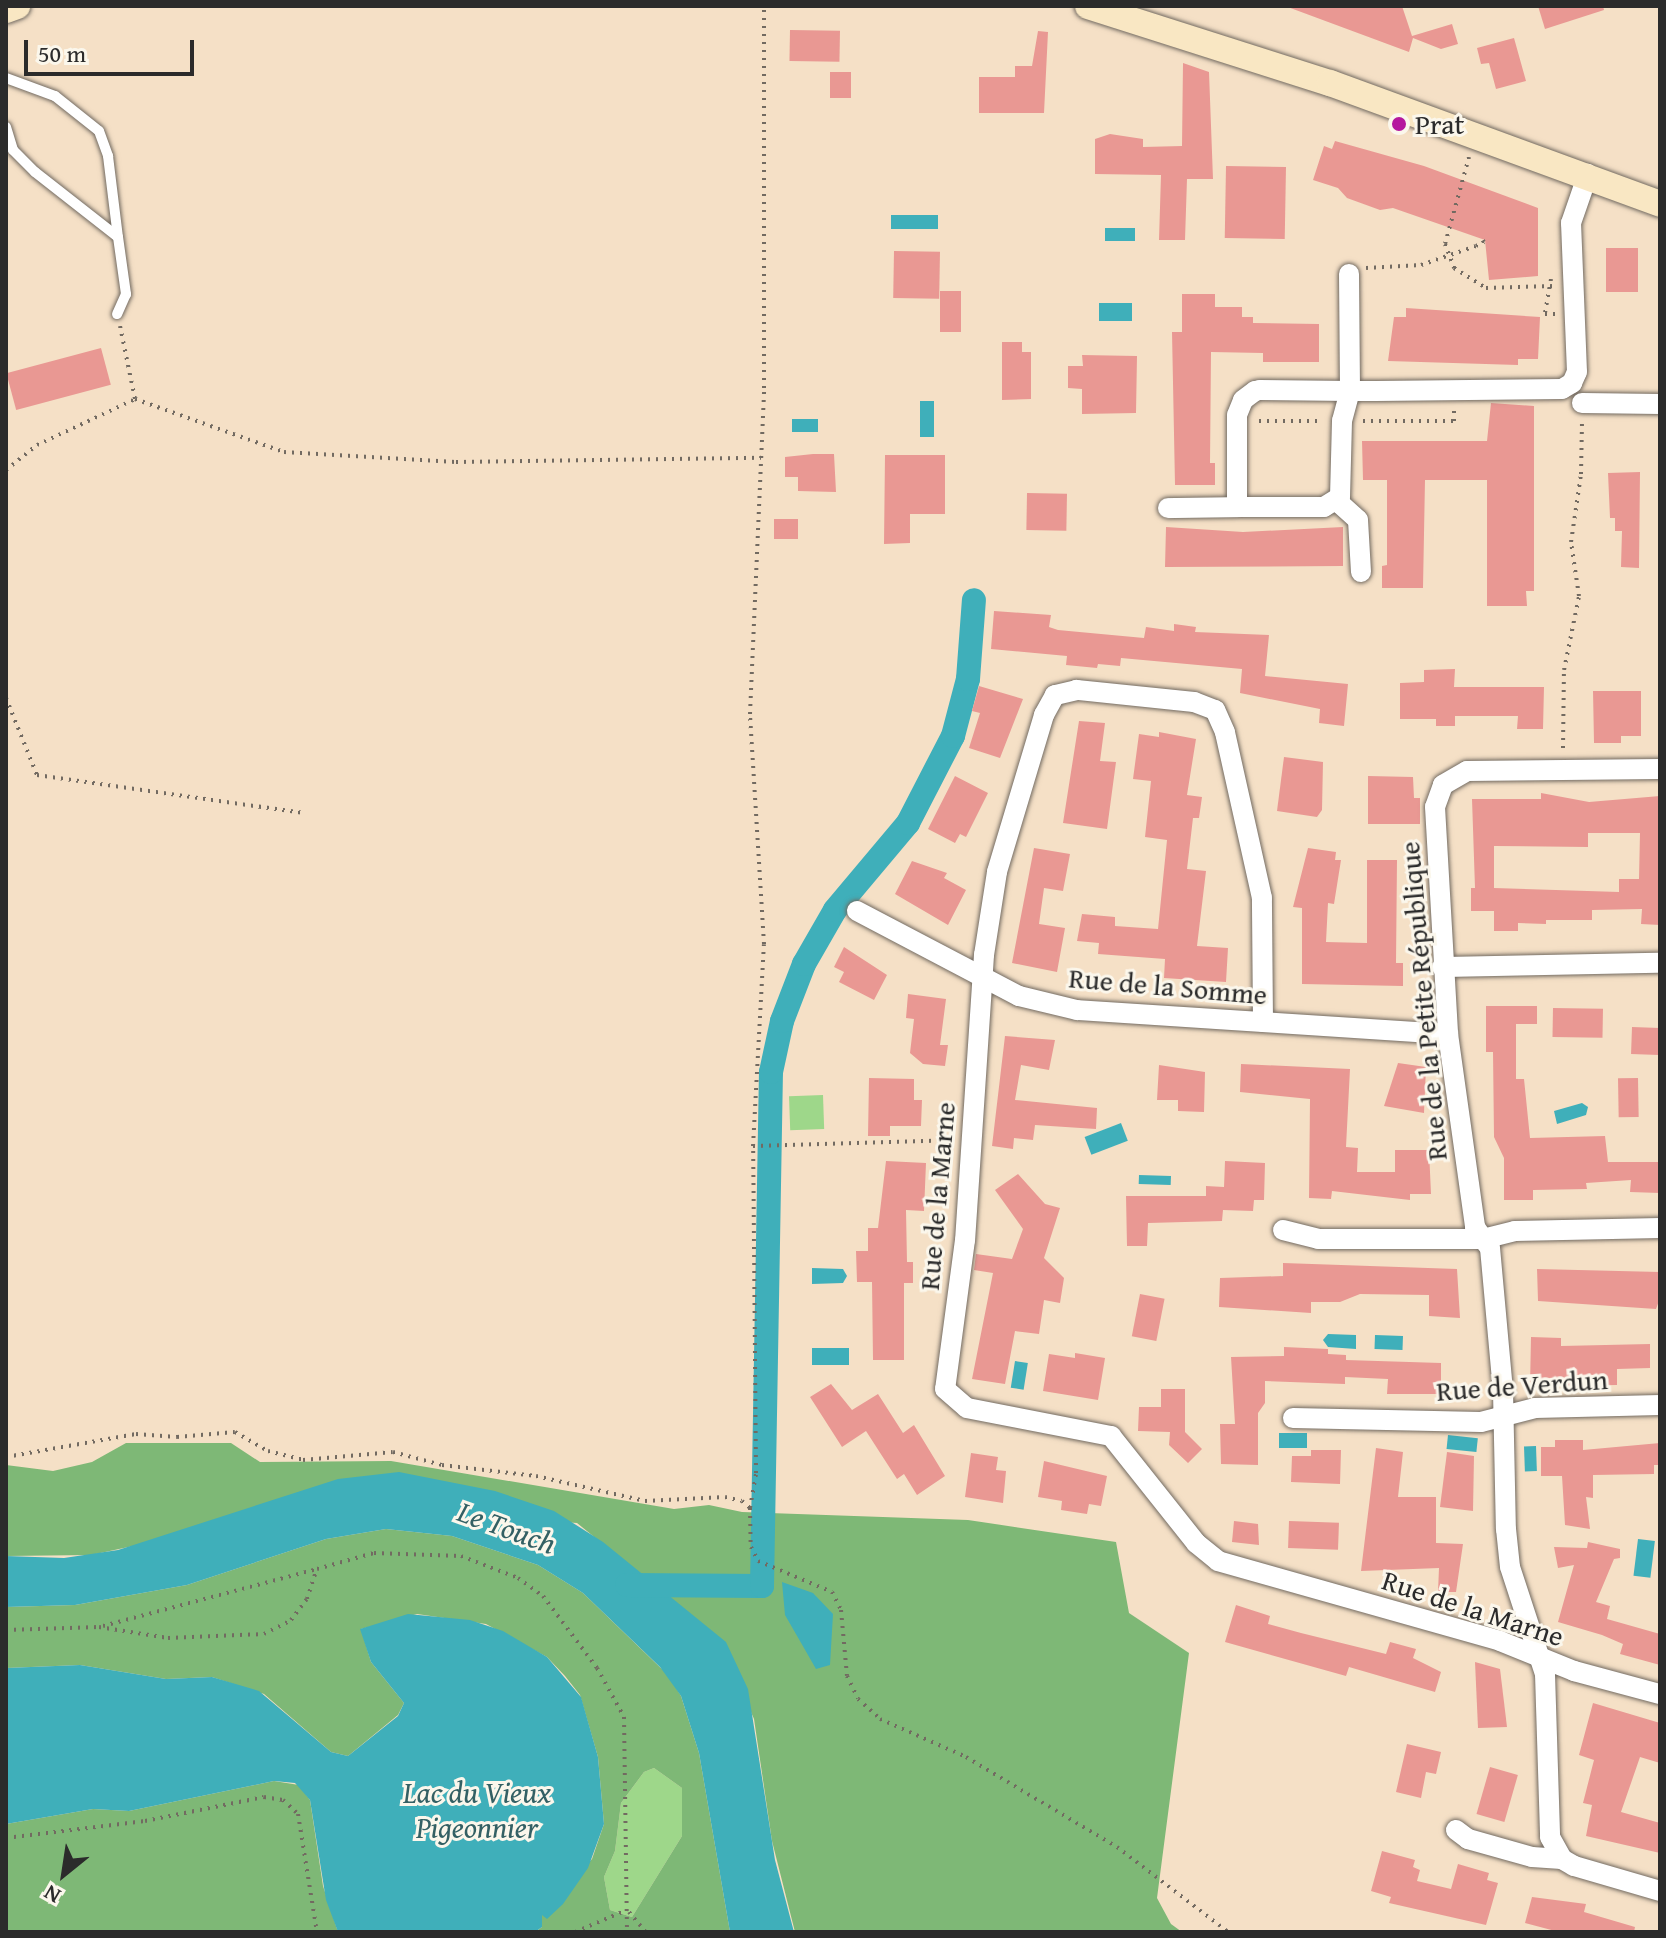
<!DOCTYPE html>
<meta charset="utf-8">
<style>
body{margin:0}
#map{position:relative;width:1666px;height:1938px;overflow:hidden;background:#f5e0c6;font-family:"Gentium Book Plus",serif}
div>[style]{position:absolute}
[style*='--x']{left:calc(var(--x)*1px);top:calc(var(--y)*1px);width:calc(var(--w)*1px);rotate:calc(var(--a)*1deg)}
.green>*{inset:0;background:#9ed78a;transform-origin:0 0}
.forest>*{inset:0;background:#7eb876}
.water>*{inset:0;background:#3fafba;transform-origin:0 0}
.canal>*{height:24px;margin:-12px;padding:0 12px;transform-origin:12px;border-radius:12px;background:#3fafba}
.building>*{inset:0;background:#e99893;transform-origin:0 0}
.path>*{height:4px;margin-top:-2px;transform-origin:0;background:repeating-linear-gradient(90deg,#726a61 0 2px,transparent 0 8px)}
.roads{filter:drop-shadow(0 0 2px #726a61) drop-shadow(0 0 2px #726a61)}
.service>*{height:10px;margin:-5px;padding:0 5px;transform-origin:5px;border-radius:5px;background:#fff}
.minor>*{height:20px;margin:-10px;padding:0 10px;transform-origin:10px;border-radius:10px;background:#fff}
.secondary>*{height:26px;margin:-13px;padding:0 13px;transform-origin:13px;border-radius:13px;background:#f9e7c3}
.dots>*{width:22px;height:22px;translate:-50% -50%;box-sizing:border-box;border:4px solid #fbf7ec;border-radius:50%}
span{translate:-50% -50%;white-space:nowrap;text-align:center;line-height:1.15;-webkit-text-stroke:6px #fbf7ec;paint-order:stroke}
.poi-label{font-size:28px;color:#2b2b2b}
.left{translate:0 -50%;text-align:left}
.street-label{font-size:28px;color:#2b2b2b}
.water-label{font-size:30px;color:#336064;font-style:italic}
.frame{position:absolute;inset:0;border:8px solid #2b2b2b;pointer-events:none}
.north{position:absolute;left:24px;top:1834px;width:80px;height:80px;-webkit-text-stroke:6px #fbf7ec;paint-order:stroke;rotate:210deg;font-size:22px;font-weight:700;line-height:32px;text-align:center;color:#2b2b2b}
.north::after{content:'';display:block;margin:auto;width:28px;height:36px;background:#2b2b2b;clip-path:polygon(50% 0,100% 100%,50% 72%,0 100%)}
.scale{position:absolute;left:24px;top:40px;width:170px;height:36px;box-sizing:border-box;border:4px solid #2b2b2b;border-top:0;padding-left:10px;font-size:24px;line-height:28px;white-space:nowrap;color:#2b2b2b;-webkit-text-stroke:6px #fbf7ec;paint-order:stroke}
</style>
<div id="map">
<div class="green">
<i style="left:823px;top:1095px;width:34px;height:34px;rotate:88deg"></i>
<i style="clip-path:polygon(654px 1768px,682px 1788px,682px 1836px,632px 1917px,610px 1910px,604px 1877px,615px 1851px,621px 1803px,644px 1772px)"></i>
</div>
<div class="forest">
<i style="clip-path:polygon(126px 1443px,231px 1443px,260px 1462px,391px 1461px,674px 1509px,709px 1505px,742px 1512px,968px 1520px,1116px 1542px,1129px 1613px,1189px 1653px,1157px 1898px,1171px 1924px,1182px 1932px,795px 1932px,772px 1841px,754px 1719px,719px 1638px,577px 1523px,271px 1502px,147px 1543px,91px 1555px,6px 1556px,6px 1465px,53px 1471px,92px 1462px)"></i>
<i style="clip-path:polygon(evenodd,386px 1529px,452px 1536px,538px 1565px,583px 1593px,668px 1675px,681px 1696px,699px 1753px,730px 1932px,535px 1932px,542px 1927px,542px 1913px,592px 1859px,604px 1824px,598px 1757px,580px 1695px,565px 1676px,547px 1657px,486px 1624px,417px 1614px,361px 1629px,371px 1662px,404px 1703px,398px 1715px,348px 1756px,331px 1752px,264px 1694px,212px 1677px,166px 1679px,80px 1665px,6px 1668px,6px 1607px,75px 1605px,187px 1585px,326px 1539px,386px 1529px,654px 1768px,682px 1788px,682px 1836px,632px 1917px,610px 1910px,604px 1877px,615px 1851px,621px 1803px,644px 1772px,654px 1768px)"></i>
<i style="clip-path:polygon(274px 1781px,299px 1785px,310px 1800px,323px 1886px,338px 1932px,6px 1932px,6px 1824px,93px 1809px,129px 1811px)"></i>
</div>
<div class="water">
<i style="left:891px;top:215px;width:47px;height:14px"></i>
<i style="left:1105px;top:228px;width:30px;height:13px"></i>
<i style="left:1099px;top:303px;width:33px;height:18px"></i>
<i style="left:920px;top:401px;width:14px;height:36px"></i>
<i style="left:792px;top:419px;width:26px;height:13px"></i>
<i style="clip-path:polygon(1582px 1103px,1588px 1107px,1586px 1115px,1557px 1124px,1554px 1111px)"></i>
<i style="left:1121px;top:1123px;width:19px;height:39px;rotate:69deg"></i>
<i style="left:1139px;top:1175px;width:32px;height:9px;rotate:2deg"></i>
<i style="clip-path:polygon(812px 1268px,843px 1269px,847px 1276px,843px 1283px,812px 1284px)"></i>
<i style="clip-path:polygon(1328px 1334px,1356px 1335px,1356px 1349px,1328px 1347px,1323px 1340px)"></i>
<i style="left:1375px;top:1335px;width:28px;height:14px;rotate:2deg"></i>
<i style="left:812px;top:1348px;width:37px;height:17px"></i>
<i style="left:1015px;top:1361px;width:13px;height:27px;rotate:9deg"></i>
<i style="left:1307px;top:1433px;width:15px;height:28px;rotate:90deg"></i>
<i style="left:1448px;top:1435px;width:30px;height:14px;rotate:6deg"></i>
<i style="left:1536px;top:1446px;width:25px;height:12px;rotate:88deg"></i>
<i style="clip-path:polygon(399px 1472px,495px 1491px,554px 1511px,603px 1542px,726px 1642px,748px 1689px,775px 1860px,794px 1932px,730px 1932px,699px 1753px,681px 1696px,660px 1667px,583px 1593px,538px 1565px,452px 1536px,386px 1529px,326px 1539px,187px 1585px,75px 1605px,6px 1607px,6px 1556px,64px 1558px,118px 1550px,338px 1479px)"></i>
<i style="left:1638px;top:1539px;width:17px;height:37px;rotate:7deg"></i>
<i style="clip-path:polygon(782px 1582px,813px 1593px,833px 1614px,830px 1665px,816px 1669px,804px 1648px,785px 1615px)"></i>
<i style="clip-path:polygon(408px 1614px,470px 1620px,503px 1631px,547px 1657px,581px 1697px,598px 1757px,604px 1824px,588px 1868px,563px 1904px,547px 1919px,542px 1915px,542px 1927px,535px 1932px,338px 1932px,326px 1900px,310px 1800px,295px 1783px,274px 1781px,129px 1811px,93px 1809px,6px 1824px,6px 1668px,80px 1665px,166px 1679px,212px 1677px,259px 1691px,331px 1752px,348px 1756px,398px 1716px,404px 1703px,371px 1662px,360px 1629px)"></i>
</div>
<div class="canal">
<i style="--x:627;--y:1585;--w:135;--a:0.4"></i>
<i style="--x:762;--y:1586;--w:514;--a:-89"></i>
<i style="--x:771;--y:1072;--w:52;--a:-77.8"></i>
<i style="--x:782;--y:1021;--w:61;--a:-68.9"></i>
<i style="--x:804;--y:964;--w:62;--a:-60.1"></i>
<i style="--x:835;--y:910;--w:114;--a:-50"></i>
<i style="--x:908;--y:823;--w:98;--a:-62.7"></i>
<i style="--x:953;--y:736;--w:59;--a:-75.3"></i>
<i style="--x:968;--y:679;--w:79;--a:-85.7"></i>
</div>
<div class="building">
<i style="clip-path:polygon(1285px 6px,1402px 6px,1412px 36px,1452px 24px,1458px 44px,1441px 49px,1413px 38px,1409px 52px)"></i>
<i style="clip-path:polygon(1538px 6px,1603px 6px,1604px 10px,1545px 29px)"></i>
<i style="left:790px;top:30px;width:50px;height:31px;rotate:1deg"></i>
<i style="clip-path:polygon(1038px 31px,1048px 32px,1044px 113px,979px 113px,979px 77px,1015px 77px,1015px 66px,1032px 66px)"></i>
<i style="clip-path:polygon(1514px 38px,1526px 81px,1496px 89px,1489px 63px,1481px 64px,1477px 48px)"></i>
<i style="clip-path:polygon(1183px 63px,1209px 72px,1213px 179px,1187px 179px,1185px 240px,1159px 240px,1161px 175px,1095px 174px,1095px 139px,1110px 134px,1143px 139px,1143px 147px,1182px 146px)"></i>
<i style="left:851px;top:72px;width:26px;height:21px;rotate:90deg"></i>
<i style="clip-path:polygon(1335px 141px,1424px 166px,1538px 208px,1538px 276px,1489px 280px,1485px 240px,1393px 208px,1380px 210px,1347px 198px,1338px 188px,1313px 180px,1324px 146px,1332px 149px)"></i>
<i style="left:1226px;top:166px;width:60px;height:72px;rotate:1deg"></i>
<i style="left:1606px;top:248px;width:32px;height:44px"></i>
<i style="left:894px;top:251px;width:46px;height:47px;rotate:1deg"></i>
<i style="left:940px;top:291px;width:21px;height:41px"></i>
<i style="clip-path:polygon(1182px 294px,1215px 294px,1215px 307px,1242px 307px,1242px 317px,1253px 317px,1253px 323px,1319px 324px,1319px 362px,1263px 362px,1263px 353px,1211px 352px,1210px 463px,1215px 463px,1215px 485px,1175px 485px,1172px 332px,1182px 332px)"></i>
<i style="clip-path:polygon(1406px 308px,1540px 317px,1538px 359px,1518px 359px,1518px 365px,1388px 361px,1394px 317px,1406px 317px)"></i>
<i style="clip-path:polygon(1002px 342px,1022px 342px,1022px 352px,1031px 352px,1031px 399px,1002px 400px)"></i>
<i style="left:101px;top:348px;width:38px;height:98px;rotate:75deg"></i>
<i style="clip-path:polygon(1082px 355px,1137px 356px,1136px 413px,1082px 414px,1082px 389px,1068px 388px,1068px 366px,1083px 366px)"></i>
<i style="clip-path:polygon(1491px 403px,1534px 406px,1534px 591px,1526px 591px,1527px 606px,1487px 606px,1487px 480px,1425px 480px,1423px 588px,1382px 588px,1382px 566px,1387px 565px,1387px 480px,1363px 480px,1362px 441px,1487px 441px)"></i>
<i style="clip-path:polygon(813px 454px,834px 454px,836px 492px,798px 491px,798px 477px,785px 477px,785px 457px)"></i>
<i style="clip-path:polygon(885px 455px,945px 455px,945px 514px,910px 514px,910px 543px,884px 544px)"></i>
<i style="clip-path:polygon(1640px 472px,1639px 568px,1621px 567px,1622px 531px,1615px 531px,1615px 518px,1610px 518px,1608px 473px)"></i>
<i style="left:1027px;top:493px;width:40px;height:37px;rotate:1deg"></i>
<i style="left:774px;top:519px;width:24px;height:20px"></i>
<i style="clip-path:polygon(1166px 527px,1243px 532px,1343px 527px,1343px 566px,1165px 567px)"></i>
<i style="clip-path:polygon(994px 611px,1051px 615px,1049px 627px,1058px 630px,1144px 638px,1146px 627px,1174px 631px,1174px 624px,1196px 627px,1195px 632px,1269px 635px,1265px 676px,1348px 684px,1344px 726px,1319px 723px,1320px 709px,1240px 693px,1242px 669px,1121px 658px,1120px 666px,1098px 664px,1097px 668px,1066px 665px,1067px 656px,991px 649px)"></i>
<i style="clip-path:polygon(1455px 669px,1454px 687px,1544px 687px,1543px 729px,1517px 729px,1518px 716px,1455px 716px,1455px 726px,1436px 726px,1436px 719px,1400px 719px,1400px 683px,1424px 682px,1424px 670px)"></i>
<i style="clip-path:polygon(979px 686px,1023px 699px,1000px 758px,969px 748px,980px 713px,972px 711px)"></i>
<i style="clip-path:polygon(1593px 691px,1641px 691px,1641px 736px,1621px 736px,1621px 743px,1594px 743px)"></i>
<i style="clip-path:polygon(1079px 721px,1105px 723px,1100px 761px,1116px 762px,1107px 829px,1063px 823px)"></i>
<i style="clip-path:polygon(1159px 732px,1196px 739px,1187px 795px,1202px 797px,1199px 818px,1193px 818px,1187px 869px,1206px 871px,1197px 946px,1228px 948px,1226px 982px,1164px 978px,1165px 959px,1098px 954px,1099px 943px,1077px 941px,1082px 914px,1115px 917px,1115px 926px,1158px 929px,1167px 840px,1145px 837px,1151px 781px,1133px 779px,1139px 734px,1159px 737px)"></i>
<i style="clip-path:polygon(1284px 757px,1323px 762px,1322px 810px,1317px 817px,1277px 811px)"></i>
<i style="clip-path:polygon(955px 776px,988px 793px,966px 837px,960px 834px,955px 843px,928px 829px)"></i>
<i style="clip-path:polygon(1368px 776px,1413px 777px,1414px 798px,1420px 798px,1420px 824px,1368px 824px)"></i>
<i style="clip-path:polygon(evenodd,1541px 793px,1589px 802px,1660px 796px,1660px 925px,1641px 924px,1642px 909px,1592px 910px,1592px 920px,1546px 920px,1546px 924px,1518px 923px,1518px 931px,1494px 931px,1494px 911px,1471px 911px,1471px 888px,1475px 888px,1472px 799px,1541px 799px,1541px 793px,1588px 833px,1640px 833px,1639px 879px,1619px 879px,1619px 892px,1494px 888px,1494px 846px,1588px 847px,1588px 833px)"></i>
<i style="clip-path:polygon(1034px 848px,1070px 854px,1063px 891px,1044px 888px,1039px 924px,1065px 928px,1057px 972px,1012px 963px)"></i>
<i style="clip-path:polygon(1308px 848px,1336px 852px,1335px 860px,1341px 860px,1334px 904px,1328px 903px,1326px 942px,1367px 943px,1367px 860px,1397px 860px,1396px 963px,1403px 963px,1403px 986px,1302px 984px,1302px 908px,1293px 907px)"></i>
<i style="clip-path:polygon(912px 861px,947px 873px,944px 878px,966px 890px,948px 925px,895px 894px)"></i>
<i style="clip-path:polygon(844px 947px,887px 975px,874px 1000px,839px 982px,844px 972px,834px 967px)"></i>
<i style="clip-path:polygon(908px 994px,946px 999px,940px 1045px,948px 1045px,945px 1066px,923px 1064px,910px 1053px,914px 1019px,906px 1018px)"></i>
<i style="clip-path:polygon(1486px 1006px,1537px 1006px,1537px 1024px,1516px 1024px,1516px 1079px,1524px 1079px,1530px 1138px,1605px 1136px,1608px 1162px,1660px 1162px,1660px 1193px,1630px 1192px,1631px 1180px,1586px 1183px,1587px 1189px,1533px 1190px,1533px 1200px,1504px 1200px,1504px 1158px,1494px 1137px,1493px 1052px,1486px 1052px)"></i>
<i style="left:1553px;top:1008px;width:50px;height:29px;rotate:1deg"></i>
<i style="left:1632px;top:1027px;width:28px;height:27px;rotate:2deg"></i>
<i style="clip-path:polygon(1005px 1036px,1055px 1040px,1049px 1070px,1021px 1065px,1015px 1100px,1097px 1108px,1096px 1129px,1035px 1125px,1033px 1140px,1014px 1138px,1013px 1149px,992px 1146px)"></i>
<i style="clip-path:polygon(1398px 1063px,1426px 1067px,1424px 1113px,1384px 1106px)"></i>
<i style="clip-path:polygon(1241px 1064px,1350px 1069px,1346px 1147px,1358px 1148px,1357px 1172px,1395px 1172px,1395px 1150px,1429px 1150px,1431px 1194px,1410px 1194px,1410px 1200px,1332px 1191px,1331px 1199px,1309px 1198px,1310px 1099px,1240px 1092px)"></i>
<i style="clip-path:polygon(1159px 1065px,1205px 1072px,1204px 1112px,1178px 1111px,1178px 1100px,1157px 1100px)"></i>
<i style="clip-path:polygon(869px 1078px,914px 1079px,914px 1100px,922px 1100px,921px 1126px,890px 1126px,890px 1136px,868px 1136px)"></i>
<i style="left:1638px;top:1078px;width:39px;height:20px;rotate:89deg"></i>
<i style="clip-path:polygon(886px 1161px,926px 1163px,924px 1211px,906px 1210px,907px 1262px,913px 1262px,913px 1283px,904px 1283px,904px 1360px,873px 1360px,872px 1282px,857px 1282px,856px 1251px,868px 1251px,868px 1228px,878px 1228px)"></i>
<i style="clip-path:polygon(1225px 1161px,1265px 1163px,1264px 1200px,1254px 1200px,1253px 1211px,1223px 1210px,1222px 1221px,1148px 1223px,1147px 1246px,1127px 1246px,1126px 1196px,1206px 1196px,1206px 1186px,1224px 1187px)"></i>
<i style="clip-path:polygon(1018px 1174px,1045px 1204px,1060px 1208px,1044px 1258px,1064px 1278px,1060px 1303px,1044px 1300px,1039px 1334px,1015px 1331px,1005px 1384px,972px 1379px,993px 1273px,974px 1270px,976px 1254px,1012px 1259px,1023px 1229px,995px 1190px)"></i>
<i style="clip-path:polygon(1283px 1263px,1457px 1269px,1460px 1318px,1429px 1316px,1429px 1295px,1360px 1294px,1340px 1302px,1311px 1302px,1311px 1313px,1219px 1307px,1220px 1278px,1283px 1276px)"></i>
<i style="clip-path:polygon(1537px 1269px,1660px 1272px,1660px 1298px,1656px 1309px,1538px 1301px)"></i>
<i style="left:1140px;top:1294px;width:25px;height:43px;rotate:11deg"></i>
<i style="clip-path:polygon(1531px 1337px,1561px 1338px,1561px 1346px,1650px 1344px,1650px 1368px,1617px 1369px,1617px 1385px,1530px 1386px)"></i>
<i style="clip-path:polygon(1284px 1347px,1328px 1349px,1328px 1354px,1346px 1355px,1346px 1360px,1441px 1363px,1441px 1394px,1387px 1394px,1388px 1379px,1345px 1377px,1345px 1384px,1265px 1381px,1265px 1403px,1258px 1413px,1258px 1465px,1221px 1464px,1220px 1424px,1235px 1424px,1231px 1357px,1284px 1356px)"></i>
<i style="clip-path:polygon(1075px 1353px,1105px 1358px,1098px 1400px,1043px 1391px,1049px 1354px,1075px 1358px)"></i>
<i style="clip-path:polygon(831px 1384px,852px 1410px,878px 1394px,903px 1433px,914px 1425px,945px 1476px,917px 1495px,904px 1474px,897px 1479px,866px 1431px,842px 1447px,810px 1397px)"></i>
<i style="clip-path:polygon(1161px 1389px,1185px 1389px,1185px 1432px,1202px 1449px,1188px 1463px,1169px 1445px,1170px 1432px,1138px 1431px,1139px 1407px,1161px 1407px)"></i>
<i style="clip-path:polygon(1555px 1440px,1583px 1440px,1583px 1450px,1660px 1443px,1660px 1465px,1654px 1465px,1654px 1474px,1593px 1475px,1593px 1498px,1586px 1497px,1590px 1529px,1565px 1525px,1562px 1476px,1541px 1476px,1541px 1447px,1555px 1447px)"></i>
<i style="clip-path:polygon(1376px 1448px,1403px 1452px,1398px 1497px,1436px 1497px,1436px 1543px,1463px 1544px,1456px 1592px,1438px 1592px,1439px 1568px,1361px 1571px)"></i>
<i style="clip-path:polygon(1311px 1450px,1341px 1450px,1340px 1484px,1291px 1482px,1292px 1456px,1311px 1456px)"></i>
<i style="clip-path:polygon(1447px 1452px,1474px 1456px,1473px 1511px,1440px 1507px)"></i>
<i style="clip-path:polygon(971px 1453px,998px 1457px,996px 1470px,1006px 1471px,1003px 1503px,965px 1497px)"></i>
<i style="clip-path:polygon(1044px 1461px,1107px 1476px,1101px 1506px,1089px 1504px,1087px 1514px,1061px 1510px,1062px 1501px,1038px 1497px)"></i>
<i style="clip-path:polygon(1234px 1521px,1258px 1524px,1259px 1545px,1232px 1542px)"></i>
<i style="left:1289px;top:1521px;width:50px;height:27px;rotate:2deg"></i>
<i style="clip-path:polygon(1588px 1542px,1620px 1549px,1620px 1558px,1614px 1559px,1596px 1602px,1610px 1606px,1607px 1619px,1660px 1634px,1660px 1665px,1620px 1654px,1623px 1644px,1602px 1635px,1558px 1622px,1574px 1565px,1558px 1568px,1554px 1547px,1587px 1548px)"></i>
<i style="clip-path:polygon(1236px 1605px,1270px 1616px,1268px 1624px,1301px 1633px,1386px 1654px,1390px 1642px,1416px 1649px,1413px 1658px,1441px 1672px,1435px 1692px,1349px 1667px,1346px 1676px,1225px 1642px)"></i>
<i style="clip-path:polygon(1475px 1662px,1500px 1669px,1507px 1727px,1478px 1728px)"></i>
<i style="clip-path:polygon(1593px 1703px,1660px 1723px,1660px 1763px,1640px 1757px,1621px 1812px,1660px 1823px,1660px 1853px,1586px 1836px,1592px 1805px,1583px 1803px,1594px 1760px,1579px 1755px)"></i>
<i style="clip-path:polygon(1407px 1744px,1441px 1752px,1436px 1774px,1426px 1772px,1421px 1798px,1396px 1792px)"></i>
<i style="left:1490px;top:1767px;width:29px;height:49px;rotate:16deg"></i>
<i style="clip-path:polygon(1382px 1851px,1415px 1860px,1413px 1867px,1420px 1870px,1417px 1881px,1451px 1889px,1458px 1864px,1489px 1873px,1487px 1880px,1498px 1883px,1486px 1925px,1389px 1903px,1391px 1897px,1371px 1891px)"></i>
<i style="clip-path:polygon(1532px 1897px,1586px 1904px,1584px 1912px,1635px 1927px,1634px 1932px,1559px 1932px,1525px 1923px)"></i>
</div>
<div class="path">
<i style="--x:1469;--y:157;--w:90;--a:105.4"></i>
<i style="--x:1445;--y:244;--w:26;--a:69"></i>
<i style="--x:1454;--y:268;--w:38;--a:32"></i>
<i style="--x:1486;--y:288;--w:68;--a:-1.7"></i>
<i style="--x:1366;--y:268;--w:55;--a:-3.1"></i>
<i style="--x:1421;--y:265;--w:58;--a:-19.1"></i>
<i style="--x:1476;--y:246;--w:9;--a:-27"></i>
<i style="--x:1484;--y:242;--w:5;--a:-127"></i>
<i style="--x:1551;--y:279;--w:36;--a:100"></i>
<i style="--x:1545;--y:314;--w:11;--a:0"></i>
<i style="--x:120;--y:326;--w:75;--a:78.4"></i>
<i style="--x:135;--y:399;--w:158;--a:19.6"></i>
<i style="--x:284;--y:452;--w:172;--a:3.3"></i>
<i style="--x:456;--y:462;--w:305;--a:-0.8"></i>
<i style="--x:1259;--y:421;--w:63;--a:0"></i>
<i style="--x:1363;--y:421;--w:91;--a:0"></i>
<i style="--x:1454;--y:421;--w:12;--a:-90"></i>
<i style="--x:6;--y:470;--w:40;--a:-39"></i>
<i style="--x:37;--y:445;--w:108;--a:-25.1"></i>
<i style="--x:6;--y:698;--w:83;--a:68.1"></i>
<i style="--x:37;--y:775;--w:270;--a:8.1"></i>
<i style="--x:1563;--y:748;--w:78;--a:-89.3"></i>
<i style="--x:1564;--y:670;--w:76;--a:-78.5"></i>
<i style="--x:1579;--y:596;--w:55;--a:-98.4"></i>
<i style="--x:1571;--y:542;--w:69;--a:-81.6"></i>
<i style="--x:1581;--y:474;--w:50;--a:-88.9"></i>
<i style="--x:753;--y:1146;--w:197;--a:-1.7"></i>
<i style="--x:6;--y:1457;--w:132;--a:-10"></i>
<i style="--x:136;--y:1434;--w:41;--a:4.2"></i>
<i style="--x:177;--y:1437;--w:58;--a:-4.9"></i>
<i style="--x:235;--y:1432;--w:38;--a:30"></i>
<i style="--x:268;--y:1451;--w:36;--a:14"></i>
<i style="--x:303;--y:1460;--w:90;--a:-5.1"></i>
<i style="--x:393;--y:1452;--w:51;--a:14.9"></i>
<i style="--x:442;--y:1465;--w:95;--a:6.7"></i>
<i style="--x:536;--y:1476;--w:112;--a:12.9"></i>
<i style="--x:645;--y:1501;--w:80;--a:-2.9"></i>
<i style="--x:725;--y:1497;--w:17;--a:13"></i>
<i style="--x:742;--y:1501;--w:11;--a:41"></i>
<i style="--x:750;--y:1508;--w:39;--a:89"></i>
<i style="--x:751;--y:1547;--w:16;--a:63"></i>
<i style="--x:758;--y:1561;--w:80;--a:22.7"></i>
<i style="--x:832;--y:1592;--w:20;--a:63"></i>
<i style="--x:841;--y:1610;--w:66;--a:84.8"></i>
<i style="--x:847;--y:1676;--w:25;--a:64"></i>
<i style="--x:858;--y:1699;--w:30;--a:42"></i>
<i style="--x:880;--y:1719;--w:94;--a:23.8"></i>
<i style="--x:966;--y:1757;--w:176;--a:30.8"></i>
<i style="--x:1117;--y:1847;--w:140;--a:37.4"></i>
<i style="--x:750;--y:1508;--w:36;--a:-80"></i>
<i style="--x:756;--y:1473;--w:327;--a:-90.5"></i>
<i style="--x:753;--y:1146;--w:202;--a:-86.9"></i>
<i style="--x:764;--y:944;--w:230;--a:-93.5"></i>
<i style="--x:750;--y:714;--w:326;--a:-87.5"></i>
<i style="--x:764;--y:388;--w:382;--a:-90"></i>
<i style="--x:103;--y:1626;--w:221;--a:-14.9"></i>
<i style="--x:6;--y:1630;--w:93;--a:-1.8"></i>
<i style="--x:99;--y:1627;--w:70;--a:9.1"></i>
<i style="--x:168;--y:1638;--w:96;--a:-2.4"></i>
<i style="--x:264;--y:1634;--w:30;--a:-27"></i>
<i style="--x:291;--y:1620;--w:26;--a:-53"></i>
<i style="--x:307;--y:1599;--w:32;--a:-72"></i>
<i style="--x:317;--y:1569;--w:59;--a:-15.7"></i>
<i style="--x:374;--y:1553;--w:87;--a:2"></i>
<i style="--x:461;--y:1556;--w:61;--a:21.1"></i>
<i style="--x:518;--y:1578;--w:31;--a:36"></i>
<i style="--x:543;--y:1596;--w:90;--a:53.1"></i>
<i style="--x:597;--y:1668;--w:56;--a:61.1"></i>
<i style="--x:624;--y:1717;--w:215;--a:89.2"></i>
<i style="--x:6;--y:1838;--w:140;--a:-7"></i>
<i style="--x:145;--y:1821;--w:121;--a:-11.4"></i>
<i style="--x:264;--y:1797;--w:19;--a:9"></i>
<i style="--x:283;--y:1800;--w:21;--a:43"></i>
<i style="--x:298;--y:1814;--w:120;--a:80.9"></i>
<i style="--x:629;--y:1912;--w:26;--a:50"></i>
<i style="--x:575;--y:1932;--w:56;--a:-22.9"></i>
</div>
<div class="roads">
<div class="service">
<i style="--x:6;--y:78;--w:52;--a:20.2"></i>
<i style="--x:55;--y:96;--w:56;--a:38.5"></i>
<i style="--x:99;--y:131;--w:27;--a:70"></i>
<i style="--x:108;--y:156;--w:82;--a:83"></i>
<i style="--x:6;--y:127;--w:24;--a:73"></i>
<i style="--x:13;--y:150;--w:31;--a:45"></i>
<i style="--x:35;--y:172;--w:105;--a:38.1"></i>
<i style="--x:118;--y:237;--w:58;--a:82"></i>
<i style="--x:126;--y:294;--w:22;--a:114"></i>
</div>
<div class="minor">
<i style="--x:1349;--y:274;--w:117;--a:89.5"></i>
<i style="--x:1350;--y:391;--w:31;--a:105"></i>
<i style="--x:1342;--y:421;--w:76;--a:91.5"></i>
<i style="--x:1340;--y:497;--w:19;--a:148"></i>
<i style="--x:1324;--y:507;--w:87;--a:180"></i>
<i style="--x:1237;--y:507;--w:92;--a:-90"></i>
<i style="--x:1237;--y:415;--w:16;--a:-68"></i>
<i style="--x:1243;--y:400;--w:15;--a:-37"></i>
<i style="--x:1255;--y:391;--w:5;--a:-11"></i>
<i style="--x:1260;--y:390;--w:90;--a:0.6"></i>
<i style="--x:1350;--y:391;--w:26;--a:0"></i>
<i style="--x:1376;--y:391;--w:186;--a:-0.6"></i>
<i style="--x:1562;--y:389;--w:12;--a:-31"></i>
<i style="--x:1572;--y:383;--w:12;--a:-66"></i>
<i style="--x:1577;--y:372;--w:149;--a:-92.3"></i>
<i style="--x:1571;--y:223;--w:52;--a:-70.9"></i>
<i style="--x:1582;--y:403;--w:78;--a:0.7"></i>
<i style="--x:1337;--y:501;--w:28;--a:42"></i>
<i style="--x:1358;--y:520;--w:52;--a:86.7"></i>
<i style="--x:1168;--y:508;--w:69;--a:-0.8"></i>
<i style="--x:1660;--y:769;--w:193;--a:179.4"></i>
<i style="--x:1467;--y:771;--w:28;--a:150"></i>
<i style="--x:1443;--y:785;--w:23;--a:110"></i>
<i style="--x:1435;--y:807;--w:227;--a:86.7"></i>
<i style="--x:1448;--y:1034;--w:195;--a:82"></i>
<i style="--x:1475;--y:1227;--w:14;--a:56"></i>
<i style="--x:1483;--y:1239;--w:33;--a:-14"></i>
<i style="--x:1515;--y:1231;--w:145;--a:-1.2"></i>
<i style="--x:857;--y:911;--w:183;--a:27.7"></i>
<i style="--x:1019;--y:996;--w:60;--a:13.6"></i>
<i style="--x:1077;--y:1010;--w:372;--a:3.7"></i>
<i style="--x:1442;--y:967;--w:218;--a:-1.1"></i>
<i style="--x:1263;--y:1022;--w:124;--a:-90.5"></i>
<i style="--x:1262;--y:898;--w:170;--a:-102.6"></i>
<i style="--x:1225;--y:732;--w:24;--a:-114"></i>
<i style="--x:1215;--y:710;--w:22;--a:-159"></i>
<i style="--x:1194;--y:702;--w:118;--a:-174.1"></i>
<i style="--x:1077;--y:690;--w:23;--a:167"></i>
<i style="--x:1055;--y:695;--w:23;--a:119"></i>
<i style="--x:1044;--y:715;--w:164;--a:106.7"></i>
<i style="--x:997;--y:872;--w:84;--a:98.9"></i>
<i style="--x:984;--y:955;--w:286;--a:93.8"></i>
<i style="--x:965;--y:1240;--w:150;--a:97.6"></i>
<i style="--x:945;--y:1389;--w:29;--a:41"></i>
<i style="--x:967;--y:1408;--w:147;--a:11"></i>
<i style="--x:1111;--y:1436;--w:137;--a:51.5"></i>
<i style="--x:1196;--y:1543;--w:28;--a:39"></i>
<i style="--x:1218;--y:1561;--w:293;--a:15.8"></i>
<i style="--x:1500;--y:1641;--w:80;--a:22.1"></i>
<i style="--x:1574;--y:1671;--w:89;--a:15"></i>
<i style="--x:1283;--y:1230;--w:36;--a:14"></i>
<i style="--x:1318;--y:1239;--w:165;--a:0"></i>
<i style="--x:1483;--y:1239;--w:11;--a:52"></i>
<i style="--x:1490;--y:1248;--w:144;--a:84.8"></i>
<i style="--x:1503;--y:1391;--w:138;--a:88.8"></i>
<i style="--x:1506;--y:1529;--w:38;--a:84"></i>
<i style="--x:1510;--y:1567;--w:113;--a:71.9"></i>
<i style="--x:1545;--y:1674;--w:163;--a:88.2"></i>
<i style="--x:1550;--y:1837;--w:25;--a:61"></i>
<i style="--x:1562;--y:1859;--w:14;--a:30"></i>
<i style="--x:1574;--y:1866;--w:90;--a:16.2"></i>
<i style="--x:1293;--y:1418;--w:188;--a:1.2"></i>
<i style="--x:1481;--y:1422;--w:56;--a:-14.5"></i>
<i style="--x:1535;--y:1408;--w:125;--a:-1.4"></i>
<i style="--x:1456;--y:1830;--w:15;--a:37"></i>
<i style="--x:1468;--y:1839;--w:66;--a:15.7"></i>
<i style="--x:1532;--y:1857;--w:30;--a:4"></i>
</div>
<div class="secondary">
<i style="--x:1088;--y:6;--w:254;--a:17.7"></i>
<i style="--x:1330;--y:83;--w:351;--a:20.1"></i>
<i style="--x:6;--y:10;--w:12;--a:-20"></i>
</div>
</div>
<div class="dots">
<i style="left:1399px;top:124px;background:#b5179e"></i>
</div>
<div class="poi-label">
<span class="left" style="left:1415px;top:124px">Prat</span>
</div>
<div class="street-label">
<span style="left:1168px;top:986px;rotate:5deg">Rue de la Somme</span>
<span style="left:1423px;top:1001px;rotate:-95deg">Rue de la Petite République</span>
<span style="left:937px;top:1196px;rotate:-85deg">Rue de la Marne</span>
<span style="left:1522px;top:1385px;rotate:-4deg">Rue de Verdun</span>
<span style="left:1473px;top:1608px;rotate:18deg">Rue de la Marne</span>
</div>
<div class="water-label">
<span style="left:507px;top:1527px;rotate:20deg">Le Touch</span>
<span style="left:477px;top:1809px">Lac du Vieux<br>Pigeonnier</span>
</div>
<div class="frame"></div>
<div class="north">N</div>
<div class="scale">50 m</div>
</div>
